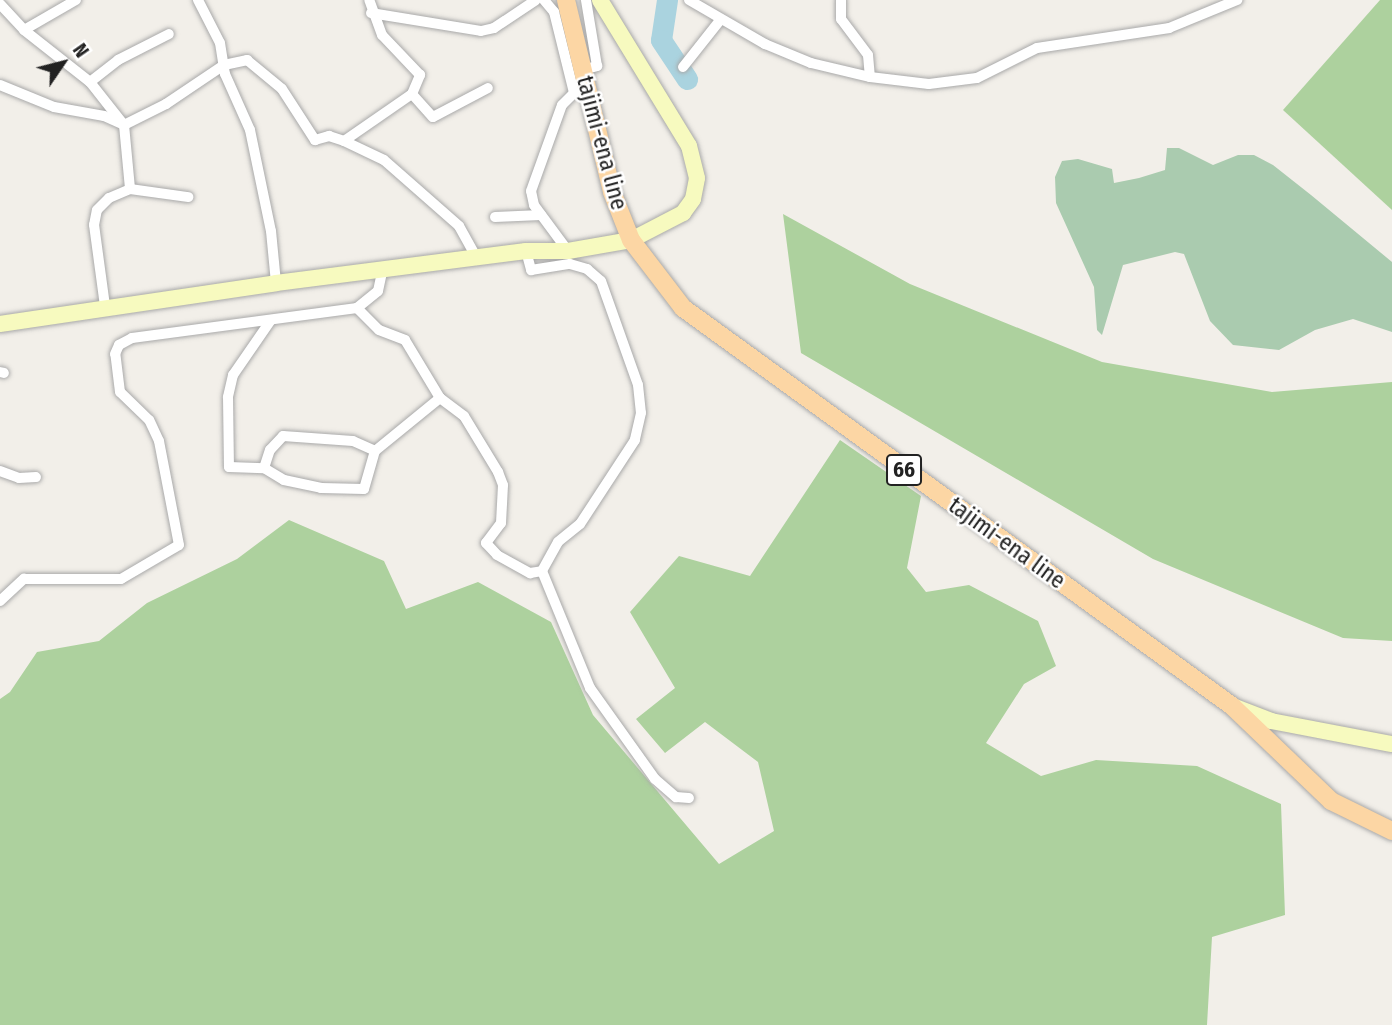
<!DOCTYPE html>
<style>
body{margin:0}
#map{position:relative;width:1392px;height:1025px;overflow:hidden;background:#f2efe9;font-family:"Fira Sans Condensed",sans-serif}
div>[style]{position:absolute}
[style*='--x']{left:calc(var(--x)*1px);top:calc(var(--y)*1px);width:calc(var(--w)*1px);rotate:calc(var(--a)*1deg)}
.forest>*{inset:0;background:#add19e}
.cemetery>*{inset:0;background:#aacbaf}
.river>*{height:21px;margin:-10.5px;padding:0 10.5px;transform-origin:10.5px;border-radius:10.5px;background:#aad3df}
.roads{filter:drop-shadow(0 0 2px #a9a9a9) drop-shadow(0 0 2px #a9a9a9)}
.street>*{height:10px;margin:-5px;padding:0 5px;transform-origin:5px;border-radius:5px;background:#fff}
.secondary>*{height:16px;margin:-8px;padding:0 8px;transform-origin:8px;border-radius:8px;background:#f7fabf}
.primary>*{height:18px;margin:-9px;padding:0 9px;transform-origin:9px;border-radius:9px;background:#fcd6a4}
span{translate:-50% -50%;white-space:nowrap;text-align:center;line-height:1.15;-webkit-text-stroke:5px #fff;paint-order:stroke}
.shield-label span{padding:2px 5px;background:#fff;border:2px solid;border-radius:5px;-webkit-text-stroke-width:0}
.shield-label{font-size:21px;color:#222;font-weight:700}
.street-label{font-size:23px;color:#222}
.north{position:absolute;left:28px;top:28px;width:70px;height:70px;-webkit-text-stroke:5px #fff;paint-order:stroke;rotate:55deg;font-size:19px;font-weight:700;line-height:28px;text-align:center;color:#222}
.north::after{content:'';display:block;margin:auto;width:24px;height:32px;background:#222;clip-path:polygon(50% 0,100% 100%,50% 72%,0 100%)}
</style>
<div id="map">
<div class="forest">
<i style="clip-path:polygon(1380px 0,1392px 0,1392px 210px,1283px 110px)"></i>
<i style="clip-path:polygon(783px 214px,910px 284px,1102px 362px,1272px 392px,1392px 382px,1392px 641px,1343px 638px,1153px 559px,801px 353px)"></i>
<i style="clip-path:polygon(840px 440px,921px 496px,907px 568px,926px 592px,969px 585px,1038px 621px,1056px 666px,1024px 684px,986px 743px,1041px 776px,1096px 760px,1197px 766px,1281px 804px,1285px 915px,1212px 937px,1207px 1025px,0 1025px,0 699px,10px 692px,37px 652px,99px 641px,147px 603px,237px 559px,289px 520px,384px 561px,406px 609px,478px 582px,551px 622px,593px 715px,719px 864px,774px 831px,758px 762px,705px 722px,665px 753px,636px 719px,675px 688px,630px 612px,679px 556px,750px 576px)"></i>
</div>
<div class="cemetery">
<i style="clip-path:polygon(1167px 148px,1179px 148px,1213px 165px,1238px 155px,1254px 155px,1273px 165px,1311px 195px,1392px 262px,1392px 332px,1353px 319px,1315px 330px,1279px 350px,1233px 345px,1210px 321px,1184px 254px,1175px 252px,1123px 265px,1102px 335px,1097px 330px,1094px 287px,1056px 203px,1055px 177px,1062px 161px,1078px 159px,1112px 169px,1114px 183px,1139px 178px,1165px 170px)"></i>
</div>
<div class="river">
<i style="--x:667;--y:0;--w:40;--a:98.5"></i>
<i style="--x:661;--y:40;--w:47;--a:56.3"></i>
</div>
<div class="roads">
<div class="street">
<i style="--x:198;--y:0;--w:48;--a:62.9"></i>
<i style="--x:220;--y:43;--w:31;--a:81"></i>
<i style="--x:225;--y:74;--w:61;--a:65.9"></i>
<i style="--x:250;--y:130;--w:103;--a:78.3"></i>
<i style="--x:271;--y:231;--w:52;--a:84.5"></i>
<i style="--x:544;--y:0;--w:16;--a:50"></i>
<i style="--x:554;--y:12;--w:83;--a:76.1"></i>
<i style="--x:689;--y:0;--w:88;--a:30.1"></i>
<i style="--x:765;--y:44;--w:50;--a:22.4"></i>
<i style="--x:811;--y:63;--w:61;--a:13.3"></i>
<i style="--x:870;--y:77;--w:59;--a:6.8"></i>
<i style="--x:929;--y:84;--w:48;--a:-7.1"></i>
<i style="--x:977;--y:78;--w:67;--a:-26.6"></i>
<i style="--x:1037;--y:48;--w:134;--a:-8.6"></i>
<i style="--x:1169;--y:28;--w:74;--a:-22.4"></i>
<i style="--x:841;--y:0;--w:19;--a:90"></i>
<i style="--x:841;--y:19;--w:45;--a:53.1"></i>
<i style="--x:868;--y:55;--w:22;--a:85"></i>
<i style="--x:0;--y:4;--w:35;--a:47"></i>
<i style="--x:24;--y:30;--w:84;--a:38.2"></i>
<i style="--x:90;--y:82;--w:55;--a:51.7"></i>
<i style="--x:124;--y:125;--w:47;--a:-26.6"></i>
<i style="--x:166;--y:104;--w:70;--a:-33.9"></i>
<i style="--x:224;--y:65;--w:24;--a:-12"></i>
<i style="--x:247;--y:60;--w:45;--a:39.6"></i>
<i style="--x:282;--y:89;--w:61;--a:57.1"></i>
<i style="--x:315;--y:140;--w:15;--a:-16"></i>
<i style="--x:329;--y:136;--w:16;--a:18"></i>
<i style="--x:344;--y:141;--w:83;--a:-34.7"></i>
<i style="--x:412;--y:94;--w:21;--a:-67"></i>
<i style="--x:420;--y:75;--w:55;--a:-133.5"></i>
<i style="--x:382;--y:35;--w:37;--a:-110"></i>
<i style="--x:371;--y:13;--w:111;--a:9.3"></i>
<i style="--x:481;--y:31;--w:13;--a:-13"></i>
<i style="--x:494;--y:28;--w:50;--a:-33.7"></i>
<i style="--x:24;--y:30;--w:60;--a:-30"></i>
<i style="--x:683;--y:67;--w:61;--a:-51.6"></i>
<i style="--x:583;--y:70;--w:15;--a:-16"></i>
<i style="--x:597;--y:66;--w:67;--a:-99.5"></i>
<i style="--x:90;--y:82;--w:36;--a:-38"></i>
<i style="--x:118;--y:60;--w:57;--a:-27"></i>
<i style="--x:0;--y:85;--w:58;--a:22.2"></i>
<i style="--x:54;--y:107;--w:51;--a:10.2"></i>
<i style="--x:104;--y:116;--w:22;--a:24"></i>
<i style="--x:124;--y:125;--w:64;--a:84.6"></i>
<i style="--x:412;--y:94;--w:31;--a:48"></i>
<i style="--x:433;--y:117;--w:62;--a:-27.8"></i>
<i style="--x:344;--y:141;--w:44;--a:25.4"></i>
<i style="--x:384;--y:160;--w:100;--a:41.3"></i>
<i style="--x:459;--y:226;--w:38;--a:61"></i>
<i style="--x:495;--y:217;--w:46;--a:-2.5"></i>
<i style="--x:526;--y:251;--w:20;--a:75"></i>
<i style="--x:531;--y:270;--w:39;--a:-9"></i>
<i style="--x:570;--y:264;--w:18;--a:16"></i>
<i style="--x:587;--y:269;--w:18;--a:41"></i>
<i style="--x:601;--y:281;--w:110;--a:70.4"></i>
<i style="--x:638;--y:385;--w:28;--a:84"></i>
<i style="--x:641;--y:413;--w:28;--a:103"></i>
<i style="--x:635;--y:440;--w:100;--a:123.2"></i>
<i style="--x:580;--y:524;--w:28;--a:141"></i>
<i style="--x:558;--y:542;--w:33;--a:119"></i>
<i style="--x:568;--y:251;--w:57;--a:-126.5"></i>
<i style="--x:534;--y:205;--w:14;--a:-102"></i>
<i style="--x:531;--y:191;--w:91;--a:-70.2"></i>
<i style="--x:562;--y:105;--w:17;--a:-45"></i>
<i style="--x:574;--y:93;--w:14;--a:-8"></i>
<i style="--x:105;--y:306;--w:82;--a:-97.7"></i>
<i style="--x:94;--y:225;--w:15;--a:-79"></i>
<i style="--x:97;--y:210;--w:17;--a:-45"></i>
<i style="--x:109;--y:198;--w:23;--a:-23"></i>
<i style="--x:130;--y:189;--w:59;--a:7.9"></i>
<i style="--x:357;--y:308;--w:31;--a:45"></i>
<i style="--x:379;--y:330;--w:28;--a:21"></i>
<i style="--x:405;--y:340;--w:68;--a:58.9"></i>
<i style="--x:440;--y:398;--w:30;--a:37"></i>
<i style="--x:464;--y:416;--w:66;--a:58.7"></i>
<i style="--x:498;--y:472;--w:14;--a:69"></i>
<i style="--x:503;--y:485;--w:38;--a:93"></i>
<i style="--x:501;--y:523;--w:25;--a:127"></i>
<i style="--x:486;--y:543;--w:16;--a:47"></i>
<i style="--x:497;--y:555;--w:38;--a:29"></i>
<i style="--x:530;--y:573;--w:12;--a:-9"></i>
<i style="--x:271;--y:320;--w:67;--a:124.6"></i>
<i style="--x:233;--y:375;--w:23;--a:103"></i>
<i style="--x:228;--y:397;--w:70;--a:89.2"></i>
<i style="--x:229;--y:467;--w:35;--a:2"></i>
<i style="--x:264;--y:468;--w:19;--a:-72"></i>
<i style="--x:270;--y:450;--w:19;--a:-47"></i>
<i style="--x:283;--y:436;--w:70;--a:4.1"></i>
<i style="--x:353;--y:441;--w:24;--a:24"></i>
<i style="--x:375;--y:451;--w:84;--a:-39.2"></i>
<i style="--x:0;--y:372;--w:4;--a:14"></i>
<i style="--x:264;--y:468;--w:23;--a:31"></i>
<i style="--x:284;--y:480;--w:38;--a:12"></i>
<i style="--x:321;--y:488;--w:43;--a:1.3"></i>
<i style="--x:364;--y:489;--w:40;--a:-74"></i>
<i style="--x:0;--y:471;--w:20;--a:20"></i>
<i style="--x:19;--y:478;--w:17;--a:-3"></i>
<i style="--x:542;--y:571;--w:126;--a:67.7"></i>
<i style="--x:590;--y:688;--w:112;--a:54.5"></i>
<i style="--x:655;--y:779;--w:28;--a:41"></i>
<i style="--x:676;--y:797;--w:13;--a:4"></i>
<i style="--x:0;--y:601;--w:33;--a:-43"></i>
<i style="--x:24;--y:579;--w:97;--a:0"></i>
<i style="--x:121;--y:579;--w:67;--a:-30.4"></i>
<i style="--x:179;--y:545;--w:106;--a:-100.9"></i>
<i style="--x:159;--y:441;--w:23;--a:-115"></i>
<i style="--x:149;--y:420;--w:40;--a:-136"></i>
<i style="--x:120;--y:392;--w:38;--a:-97"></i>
<i style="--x:115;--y:354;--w:10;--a:-66"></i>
<i style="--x:119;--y:345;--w:15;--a:-28"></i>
<i style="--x:132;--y:338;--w:227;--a:-7.6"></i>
<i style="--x:357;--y:308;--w:27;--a:-39"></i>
<i style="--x:378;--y:291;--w:19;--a:-78"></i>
</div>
<div class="secondary">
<i style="--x:0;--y:324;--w:279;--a:-8.4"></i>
<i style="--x:276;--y:283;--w:252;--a:-7.3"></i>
<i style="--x:526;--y:251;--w:42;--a:0"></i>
<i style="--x:568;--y:251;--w:64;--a:-9.9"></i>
<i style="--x:631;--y:240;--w:59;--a:-27.4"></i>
<i style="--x:683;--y:213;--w:17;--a:-54"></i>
<i style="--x:693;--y:199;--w:21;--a:-79"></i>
<i style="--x:697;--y:178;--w:33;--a:-104"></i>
<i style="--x:689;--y:146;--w:171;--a:-121.4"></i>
<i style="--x:1235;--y:707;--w:39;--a:21"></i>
<i style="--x:1271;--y:721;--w:123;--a:10.8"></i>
</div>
<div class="primary">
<i style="--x:566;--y:0;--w:197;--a:76.5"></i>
<i style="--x:612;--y:192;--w:52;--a:68.4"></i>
<i style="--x:631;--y:240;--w:86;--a:52.6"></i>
<i style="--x:683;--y:308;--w:678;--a:35.94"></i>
<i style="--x:1232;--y:706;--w:137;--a:43.8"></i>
<i style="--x:1331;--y:801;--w:68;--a:26.2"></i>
</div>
</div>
<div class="shield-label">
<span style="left:904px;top:470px">66</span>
</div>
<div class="street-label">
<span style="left:602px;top:143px;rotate:75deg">tajimi-ena line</span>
<span style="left:1007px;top:543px;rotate:36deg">tajimi-ena line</span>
</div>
<div class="north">N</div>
</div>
